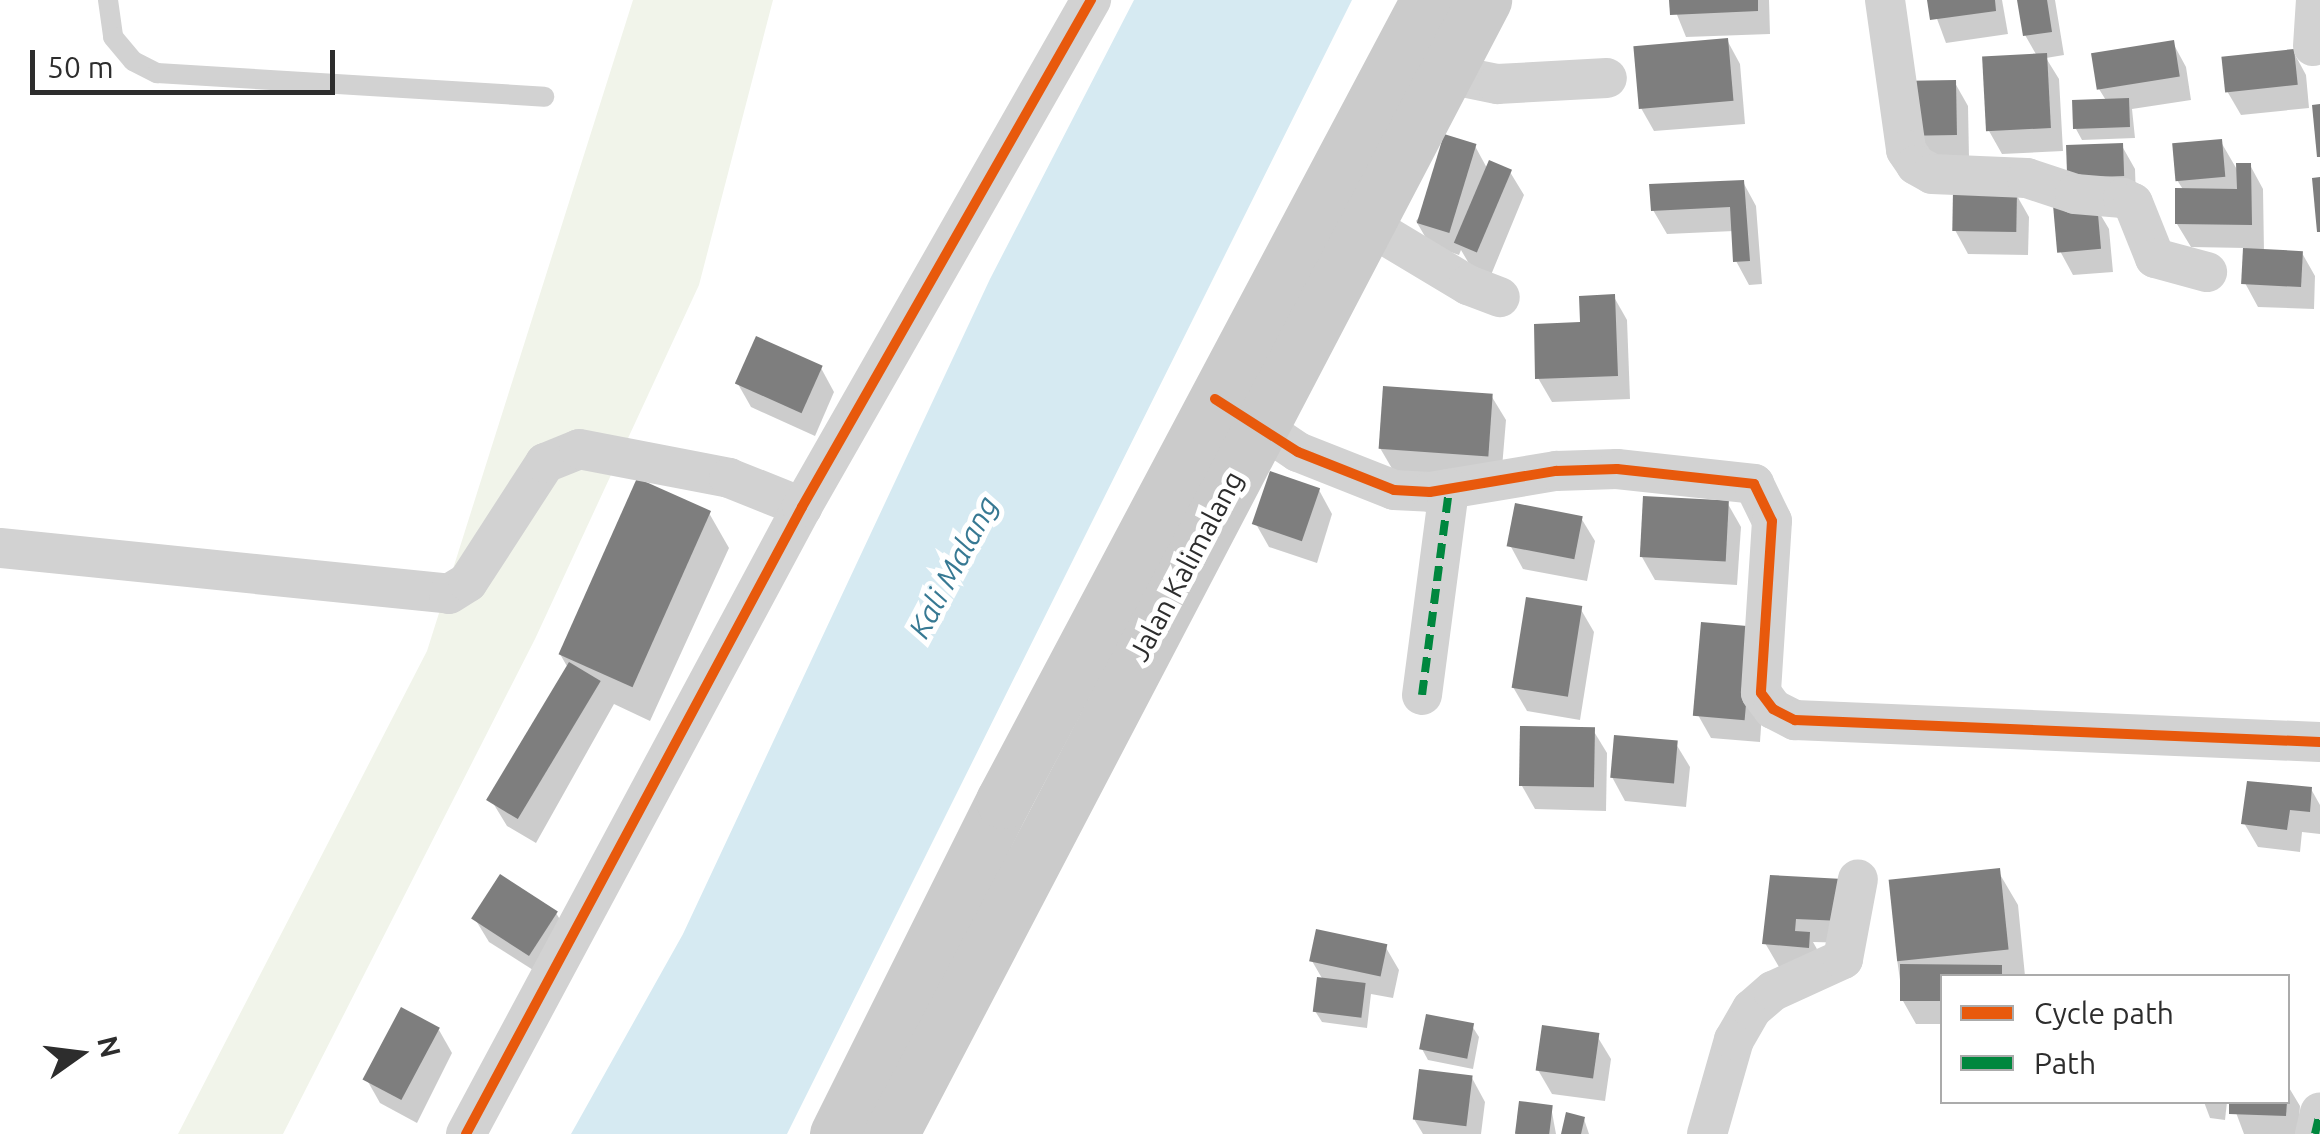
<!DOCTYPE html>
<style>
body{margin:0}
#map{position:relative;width:2320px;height:1134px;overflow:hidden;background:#fff;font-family:Ubuntu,sans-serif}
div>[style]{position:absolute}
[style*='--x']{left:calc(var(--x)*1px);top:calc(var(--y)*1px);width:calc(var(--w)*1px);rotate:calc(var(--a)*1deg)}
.green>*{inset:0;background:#f1f4ea}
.water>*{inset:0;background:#d6eaf2}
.shadow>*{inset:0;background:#0003}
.building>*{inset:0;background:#7e7e7e;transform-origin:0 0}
.service>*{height:20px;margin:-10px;padding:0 10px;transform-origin:10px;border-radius:10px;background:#d2d2d2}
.minor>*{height:40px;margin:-20px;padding:0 20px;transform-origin:20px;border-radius:20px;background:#d2d2d2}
.secondary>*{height:55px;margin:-27.5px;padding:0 27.5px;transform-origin:27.5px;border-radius:27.5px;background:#cbcbcb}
.quiet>*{height:8px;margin-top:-4px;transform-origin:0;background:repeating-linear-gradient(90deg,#00873e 0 15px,transparent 0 23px)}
.cycleway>*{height:10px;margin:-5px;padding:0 5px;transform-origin:5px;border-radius:5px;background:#e8590c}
span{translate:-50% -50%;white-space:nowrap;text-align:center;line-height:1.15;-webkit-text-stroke:10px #fff;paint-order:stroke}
.street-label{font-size:28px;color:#2d2d2d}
.water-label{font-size:30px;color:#377993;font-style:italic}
.legend{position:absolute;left:1940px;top:974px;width:350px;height:130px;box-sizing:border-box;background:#fff;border:2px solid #ababab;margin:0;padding:12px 18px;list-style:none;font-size:30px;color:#2d2d2d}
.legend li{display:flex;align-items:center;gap:20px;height:50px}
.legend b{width:50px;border:2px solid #ababab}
.north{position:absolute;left:30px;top:1004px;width:100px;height:100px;-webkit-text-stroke:8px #fff;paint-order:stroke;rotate:76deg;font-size:28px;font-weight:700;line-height:40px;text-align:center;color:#2d2d2d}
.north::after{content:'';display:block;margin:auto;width:35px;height:45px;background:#2d2d2d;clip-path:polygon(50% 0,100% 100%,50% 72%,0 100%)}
.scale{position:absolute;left:30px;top:50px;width:305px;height:45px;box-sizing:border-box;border:5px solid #2d2d2d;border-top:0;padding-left:12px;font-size:30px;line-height:35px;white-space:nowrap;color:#2d2d2d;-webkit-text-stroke:8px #fff;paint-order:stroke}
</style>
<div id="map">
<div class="green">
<i style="clip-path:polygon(633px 0,773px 0,699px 285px,535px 639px,283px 1134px,178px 1134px,427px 651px)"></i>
</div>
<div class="water">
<i style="clip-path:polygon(1134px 0,1352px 0,787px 1134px,571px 1134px,683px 934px,990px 279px)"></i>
</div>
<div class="shadow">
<i style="clip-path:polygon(1671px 0,1769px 0,1770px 34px,1686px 37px)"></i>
<i style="clip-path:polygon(1930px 0,2002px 0,2008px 34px,1946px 43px)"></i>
<i style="clip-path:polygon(2020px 0,2055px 0,2064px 55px,2046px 58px,2059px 79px,2063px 151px,2002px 154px,1989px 131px,2037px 56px,2025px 35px)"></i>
<i style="clip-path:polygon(1727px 40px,1740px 64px,1745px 124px,1654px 131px,1641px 108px)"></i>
<i style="clip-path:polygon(2173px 43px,2186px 67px,2191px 100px,2132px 109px,2135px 138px,2082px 140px,2076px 129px,2107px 102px,2099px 89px)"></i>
<i style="clip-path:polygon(2293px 51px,2306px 75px,2309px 108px,2241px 115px,2227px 91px)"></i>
<i style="clip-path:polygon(1955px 83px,1968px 106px,1969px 158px,1928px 159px,1913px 84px)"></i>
<i style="clip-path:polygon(2221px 142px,2239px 173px,2250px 165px,2263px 189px,2264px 252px,2302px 253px,2315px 276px,2314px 309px,2258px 307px,2245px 283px,2246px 248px,2191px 247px,2177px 224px,2184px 191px,2177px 180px)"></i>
<i style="clip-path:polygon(1475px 146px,1488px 170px,1510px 172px,1524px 195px,1491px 275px,1471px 267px,1461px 250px,1459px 255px,1430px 245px,1416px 221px)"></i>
<i style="clip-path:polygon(2122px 146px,2135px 169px,2136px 199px,2093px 202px,2109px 229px,2113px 272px,2073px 275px,2060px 251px)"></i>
<i style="clip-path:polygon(1743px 182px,1756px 206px,1762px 284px,1749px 285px,1736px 261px,1734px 231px,1667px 234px,1653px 210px)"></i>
<i style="clip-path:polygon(2016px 194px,2029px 217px,2028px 255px,1968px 254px,1955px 230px)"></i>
<i style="clip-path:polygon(1614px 297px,1627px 320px,1630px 399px,1552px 402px,1538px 378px)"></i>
<i style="clip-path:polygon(821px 368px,834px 392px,815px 436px,751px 407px,738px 384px)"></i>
<i style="clip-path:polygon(1492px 397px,1506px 420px,1501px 480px,1394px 472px,1380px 448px)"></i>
<i style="clip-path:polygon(1319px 490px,1332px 514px,1317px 563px,1269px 547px,1256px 524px)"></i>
<i style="clip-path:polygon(1728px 504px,1741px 527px,1737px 585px,1655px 580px,1642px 557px)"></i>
<i style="clip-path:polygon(709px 513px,729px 548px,650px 721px,614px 704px,536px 843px,507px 826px,493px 803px,568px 668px,560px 654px)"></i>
<i style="clip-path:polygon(1581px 518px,1595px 541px,1587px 581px,1523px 569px,1510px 545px)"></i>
<i style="clip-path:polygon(1580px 608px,1594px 632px,1580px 720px,1527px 711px,1513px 687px)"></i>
<i style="clip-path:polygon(1766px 653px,1760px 742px,1711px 738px,1698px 715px)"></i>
<i style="clip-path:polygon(1593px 730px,1607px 753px,1606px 811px,1535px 809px,1522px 786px)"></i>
<i style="clip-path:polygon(1676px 744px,1690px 767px,1686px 807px,1625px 801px,1612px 777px)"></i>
<i style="clip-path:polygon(2311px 789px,2320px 805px,2320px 834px,2302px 832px,2300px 852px,2258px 847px,2244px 823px)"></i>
<i style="clip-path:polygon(1998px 871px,2018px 905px,2025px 976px,1942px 976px,1942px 1024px,1916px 1024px,1903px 1001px,1897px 959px)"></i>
<i style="clip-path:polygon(1842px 881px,1854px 943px,1813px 942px,1822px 958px,1779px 967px,1765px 943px)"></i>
<i style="clip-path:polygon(556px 913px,570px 936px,544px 977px,489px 942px,475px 919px)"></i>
<i style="clip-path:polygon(1385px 946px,1399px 970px,1393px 998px,1371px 994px,1367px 1028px,1322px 1022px,1315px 1011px,1323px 980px,1312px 961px)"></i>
<i style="clip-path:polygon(1472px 1026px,1479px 1037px,1473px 1069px,1428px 1060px,1422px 1049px)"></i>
<i style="clip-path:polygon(439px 1030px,452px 1053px,417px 1123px,380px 1103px,367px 1080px)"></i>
<i style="clip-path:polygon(1597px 1036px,1611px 1059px,1605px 1101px,1552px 1094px,1538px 1070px)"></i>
<i style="clip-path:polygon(1472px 1078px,1485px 1102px,1481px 1134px,1423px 1134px,1414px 1119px)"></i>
<i style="clip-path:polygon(2288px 1086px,2300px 1106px,2298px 1134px,2244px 1134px,2232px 1102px,2288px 1102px)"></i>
<i style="clip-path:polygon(2204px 1102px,2227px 1102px,2225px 1120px,2210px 1118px)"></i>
<i style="clip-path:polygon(1551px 1107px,1556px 1134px,1518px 1134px)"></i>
<i style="clip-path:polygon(1584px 1119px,1589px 1134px,1564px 1134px)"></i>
</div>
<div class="building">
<i style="clip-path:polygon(1669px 0,1758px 0,1758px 11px,1670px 15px)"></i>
<i style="clip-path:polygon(1927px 0,1995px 0,1996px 11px,1930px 20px)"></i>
<i style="clip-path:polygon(2017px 0,2047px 0,2052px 32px,2023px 36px)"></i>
<i style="left:1728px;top:38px;width:63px;height:95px;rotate:85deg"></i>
<i style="left:2174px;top:40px;width:37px;height:84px;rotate:81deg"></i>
<i style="left:2294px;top:49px;width:36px;height:73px;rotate:84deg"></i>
<i style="left:2047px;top:53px;width:75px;height:65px;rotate:87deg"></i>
<i style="left:1956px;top:80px;width:55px;height:45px;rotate:89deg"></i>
<i style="left:2129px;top:98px;width:29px;height:57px;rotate:88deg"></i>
<i style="clip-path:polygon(2320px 104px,2320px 157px,2317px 157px,2312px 105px)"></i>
<i style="left:1444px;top:134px;width:34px;height:93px;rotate:17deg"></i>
<i style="left:2222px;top:139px;width:38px;height:50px;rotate:85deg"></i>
<i style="left:2123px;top:143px;width:33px;height:57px;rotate:88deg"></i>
<i style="left:1489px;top:160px;width:25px;height:90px;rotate:23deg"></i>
<i style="clip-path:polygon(2236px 163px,2251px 163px,2252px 225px,2175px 224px,2175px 188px,2237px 189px)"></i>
<i style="clip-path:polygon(2320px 177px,2320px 232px,2317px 232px,2312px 178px)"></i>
<i style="clip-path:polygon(1744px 180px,1750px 261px,1733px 262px,1730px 207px,1651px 211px,1649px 184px)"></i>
<i style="left:1953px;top:190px;width:64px;height:41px;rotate:1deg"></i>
<i style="left:2097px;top:203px;width:46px;height:44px;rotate:85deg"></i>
<i style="left:2243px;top:248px;width:60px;height:36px;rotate:3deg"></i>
<i style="clip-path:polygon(1615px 294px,1618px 376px,1535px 379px,1534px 324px,1580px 322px,1579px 296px)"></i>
<i style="left:756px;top:336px;width:73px;height:52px;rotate:24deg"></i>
<i style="left:1383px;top:386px;width:110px;height:63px;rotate:4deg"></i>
<i style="left:1270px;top:471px;width:53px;height:56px;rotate:19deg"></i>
<i style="left:637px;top:478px;width:81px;height:193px;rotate:24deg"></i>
<i style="left:1643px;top:496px;width:86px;height:61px;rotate:3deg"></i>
<i style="left:1515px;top:503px;width:69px;height:44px;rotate:11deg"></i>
<i style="left:1526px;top:597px;width:57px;height:92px;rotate:9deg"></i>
<i style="left:1701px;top:622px;width:52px;height:94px;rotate:5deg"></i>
<i style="left:569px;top:662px;width:37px;height:161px;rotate:31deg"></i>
<i style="left:1520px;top:726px;width:75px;height:60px;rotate:1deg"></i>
<i style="left:1614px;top:735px;width:64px;height:43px;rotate:5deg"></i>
<i style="clip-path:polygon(2247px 781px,2312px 787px,2310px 812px,2290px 810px,2287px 830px,2241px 824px)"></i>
<i style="left:2000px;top:868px;width:82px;height:112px;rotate:84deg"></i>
<i style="left:500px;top:874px;width:69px;height:53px;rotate:33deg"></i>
<i style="clip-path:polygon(1770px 875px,1843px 879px,1842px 921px,1796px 919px,1795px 931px,1810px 932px,1809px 948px,1762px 944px)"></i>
<i style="left:1316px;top:929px;width:73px;height:33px;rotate:12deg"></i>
<i style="clip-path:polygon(1900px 964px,2002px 965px,2002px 976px,1942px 976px,1942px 1001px,1900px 1001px)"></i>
<i style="left:1317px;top:977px;width:49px;height:35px;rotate:7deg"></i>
<i style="left:401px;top:1007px;width:44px;height:82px;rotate:28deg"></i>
<i style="left:1426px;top:1014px;width:49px;height:36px;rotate:11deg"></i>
<i style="left:1542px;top:1025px;width:58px;height:46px;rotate:8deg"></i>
<i style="left:1419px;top:1069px;width:54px;height:51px;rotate:7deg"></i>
<i style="left:1519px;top:1101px;width:34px;height:33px;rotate:7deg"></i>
<i style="clip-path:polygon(2229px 1102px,2287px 1102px,2286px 1116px,2229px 1114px)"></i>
<i style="clip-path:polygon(1566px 1112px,1585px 1117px,1581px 1134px,1561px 1134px)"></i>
</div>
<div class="service">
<i style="--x:108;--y:0;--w:37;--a:82"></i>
<i style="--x:113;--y:37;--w:31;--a:50"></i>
<i style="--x:133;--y:61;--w:27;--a:27"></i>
<i style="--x:157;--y:73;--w:388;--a:3.5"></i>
</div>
<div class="minor">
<i style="--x:1885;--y:0;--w:151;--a:82"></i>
<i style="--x:1906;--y:150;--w:18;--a:56"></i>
<i style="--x:1916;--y:165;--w:18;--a:29"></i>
<i style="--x:1932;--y:174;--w:95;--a:2.4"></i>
<i style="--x:2027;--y:178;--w:51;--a:18.4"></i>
<i style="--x:2075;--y:194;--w:48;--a:4.8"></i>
<i style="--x:2123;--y:198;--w:11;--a:27"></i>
<i style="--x:2133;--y:203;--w:59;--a:68.2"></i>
<i style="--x:2155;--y:258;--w:54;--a:15.1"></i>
<i style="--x:2313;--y:46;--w:46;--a:-86.3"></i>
<i style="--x:1423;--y:69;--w:76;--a:11.5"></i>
<i style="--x:1497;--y:84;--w:110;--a:-3.1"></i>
<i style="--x:1343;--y:210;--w:146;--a:31"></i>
<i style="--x:1468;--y:285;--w:34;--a:21"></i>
<i style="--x:1240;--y:413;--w:70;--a:33.9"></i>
<i style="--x:1298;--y:452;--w:103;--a:21.6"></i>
<i style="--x:1394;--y:490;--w:36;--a:3"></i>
<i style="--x:1430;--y:492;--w:128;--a:-9.5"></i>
<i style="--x:1556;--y:471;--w:61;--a:-1.9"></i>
<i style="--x:1617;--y:469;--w:138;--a:6.2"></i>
<i style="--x:1754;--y:484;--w:41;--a:64.1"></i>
<i style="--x:1772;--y:521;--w:172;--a:93.7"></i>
<i style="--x:1761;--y:693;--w:20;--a:53"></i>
<i style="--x:1773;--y:709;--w:25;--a:27"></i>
<i style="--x:1795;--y:720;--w:525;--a:2.4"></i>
<i style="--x:0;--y:548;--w:451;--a:5.8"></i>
<i style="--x:449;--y:594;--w:22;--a:-32"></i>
<i style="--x:468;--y:582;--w:142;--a:-57.1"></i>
<i style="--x:545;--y:463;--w:37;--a:-22"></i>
<i style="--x:579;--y:449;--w:153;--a:10.9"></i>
<i style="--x:729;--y:478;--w:79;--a:21.7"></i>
<i style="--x:1422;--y:695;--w:208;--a:-82.5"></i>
<i style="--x:466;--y:1134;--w:711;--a:-61.81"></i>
<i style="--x:802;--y:507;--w:584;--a:-60.32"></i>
<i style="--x:1707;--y:1134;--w:98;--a:-74"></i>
<i style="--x:1734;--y:1040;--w:36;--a:-60"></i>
<i style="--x:1752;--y:1009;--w:28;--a:-41"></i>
<i style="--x:1773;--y:991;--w:77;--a:-24.6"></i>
<i style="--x:1843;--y:959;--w:81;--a:-79.4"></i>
<i style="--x:2315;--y:1134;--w:22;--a:-77"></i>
</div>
<div class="secondary">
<i style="--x:837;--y:1134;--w:372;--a:-63.5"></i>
<i style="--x:1003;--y:801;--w:907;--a:-62.05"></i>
<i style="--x:891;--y:1134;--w:1280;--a:-62.39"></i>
</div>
<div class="quiet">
<i style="--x:1422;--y:695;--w:208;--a:-82.5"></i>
<i style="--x:2315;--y:1134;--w:22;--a:-77"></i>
</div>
<div class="cycleway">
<i style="--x:1215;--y:399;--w:98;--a:32.6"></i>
<i style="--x:1298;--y:452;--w:103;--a:21.6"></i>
<i style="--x:1394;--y:490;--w:36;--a:3"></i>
<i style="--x:1430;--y:492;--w:128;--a:-9.5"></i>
<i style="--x:1556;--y:471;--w:61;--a:-1.9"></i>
<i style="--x:1617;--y:469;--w:138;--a:6.2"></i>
<i style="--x:1754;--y:484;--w:41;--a:64.1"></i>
<i style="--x:1772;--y:521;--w:172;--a:93.7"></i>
<i style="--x:1761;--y:693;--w:20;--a:53"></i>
<i style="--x:1773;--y:709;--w:25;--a:27"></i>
<i style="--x:1795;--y:720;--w:525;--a:2.4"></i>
<i style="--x:466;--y:1134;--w:711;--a:-61.81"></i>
<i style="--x:802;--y:507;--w:584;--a:-60.32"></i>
</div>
<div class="street-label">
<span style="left:1186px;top:566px;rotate:-62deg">Jalan Kalimalang</span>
</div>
<div class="water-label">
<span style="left:953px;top:567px;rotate:-62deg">Kali Malang</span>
</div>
<ul class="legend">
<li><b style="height:12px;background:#e8590c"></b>Cycle path</li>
<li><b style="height:12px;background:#00873e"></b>Path</li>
</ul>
<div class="north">N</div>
<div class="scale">50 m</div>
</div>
